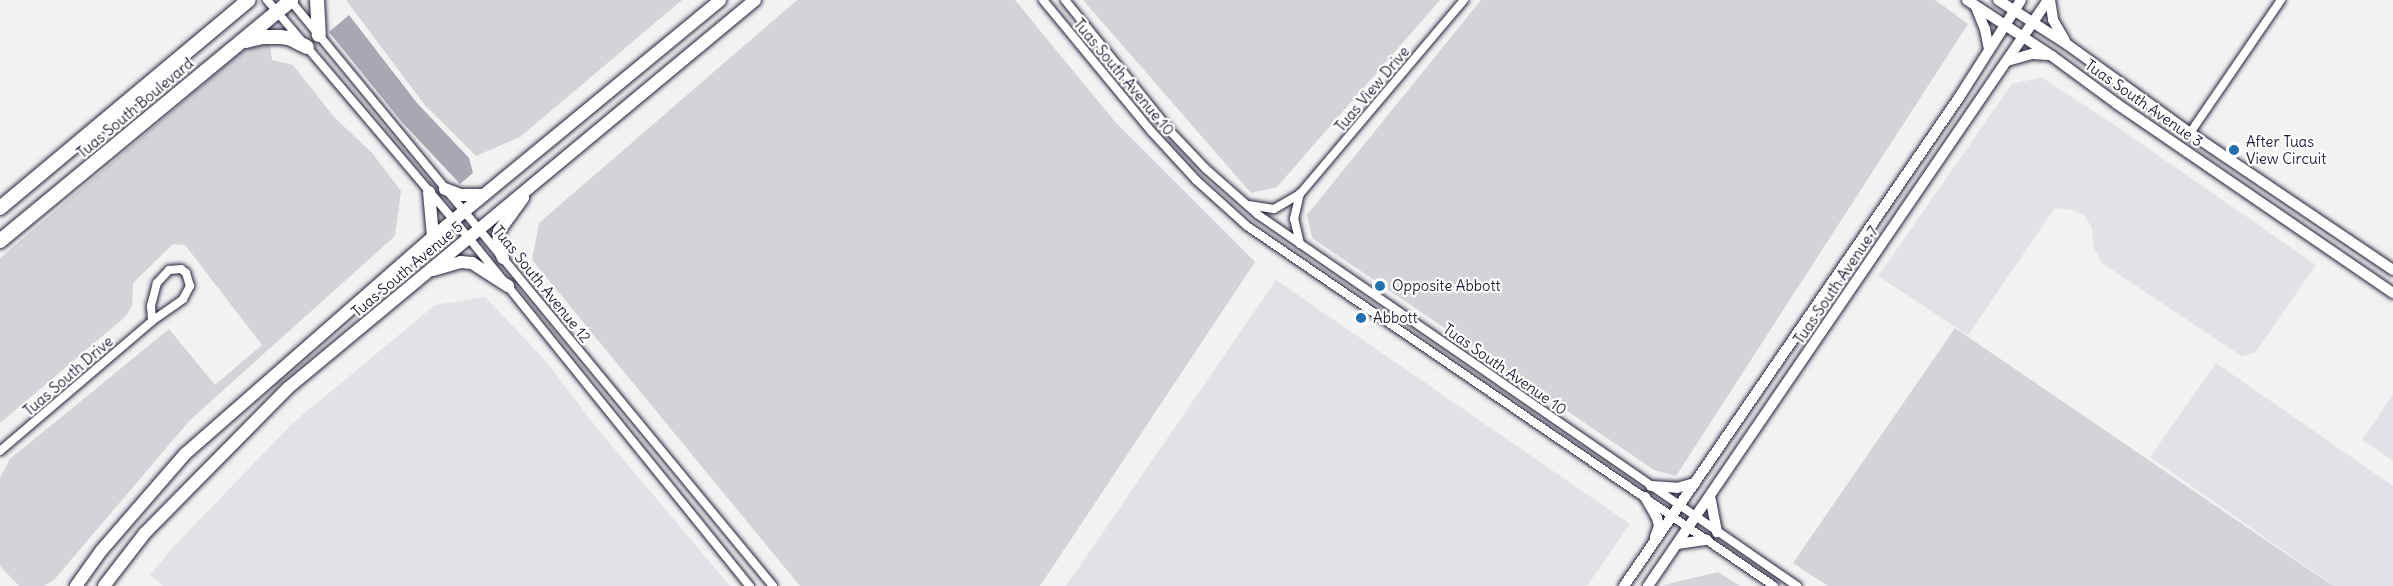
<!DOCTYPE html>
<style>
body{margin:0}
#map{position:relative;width:2393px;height:586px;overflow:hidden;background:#f2f2f3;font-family:Delius,sans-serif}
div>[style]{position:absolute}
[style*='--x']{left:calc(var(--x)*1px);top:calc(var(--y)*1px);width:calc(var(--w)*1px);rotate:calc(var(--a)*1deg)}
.built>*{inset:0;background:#e2e2e6}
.green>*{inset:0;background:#d3d3d8}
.water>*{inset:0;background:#a8a8b2}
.roads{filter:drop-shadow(0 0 2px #22223b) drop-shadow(0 0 2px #22223b)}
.minor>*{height:8px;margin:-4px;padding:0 4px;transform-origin:4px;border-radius:4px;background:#fff}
.tertiary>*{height:10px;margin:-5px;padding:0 5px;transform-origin:5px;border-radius:5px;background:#fff}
.secondary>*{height:12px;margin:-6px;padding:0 6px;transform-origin:6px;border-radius:6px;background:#fff}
.primary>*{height:14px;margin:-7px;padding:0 7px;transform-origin:7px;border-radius:7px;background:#fff}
.dots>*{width:16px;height:16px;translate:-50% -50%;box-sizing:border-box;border:3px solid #fff;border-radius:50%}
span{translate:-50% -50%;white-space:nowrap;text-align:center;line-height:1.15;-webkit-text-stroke:4.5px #fff;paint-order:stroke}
.street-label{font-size:15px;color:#22223b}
.poi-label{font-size:15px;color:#22223b}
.left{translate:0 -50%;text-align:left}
</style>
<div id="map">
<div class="built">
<i style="clip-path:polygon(2041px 77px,2113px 124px,2316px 265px,2255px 353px,2241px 356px,2102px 263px,2094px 249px,2092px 228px,2085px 216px,2072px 210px,2055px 208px,1968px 335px,1878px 276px,2012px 84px)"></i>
<i style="clip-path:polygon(1276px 280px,1630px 524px,1587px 586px,1066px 586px)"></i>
<i style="clip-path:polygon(485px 297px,545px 360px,596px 427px,730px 586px,163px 586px,150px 575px,175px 545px,294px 422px,435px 305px)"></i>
<i style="clip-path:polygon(2216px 363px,2393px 486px,2393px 586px,2334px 586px,2150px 457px)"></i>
<i style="clip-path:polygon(2393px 394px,2393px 461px,2362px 440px)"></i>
</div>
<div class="green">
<i style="clip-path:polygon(346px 0,682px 0,520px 137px,476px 156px,424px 104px)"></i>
<i style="clip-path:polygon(797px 0,1015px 0,1116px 123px,1255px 262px,1040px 586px,800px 586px,532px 260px,539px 223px)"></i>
<i style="clip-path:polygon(1083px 0,1440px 0,1277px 187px,1251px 193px)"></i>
<i style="clip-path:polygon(1481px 0,1935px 0,1968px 24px,1676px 476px,1654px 470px,1312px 238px,1307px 215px)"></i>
<i style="clip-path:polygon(270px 45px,272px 60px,293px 65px,334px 117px,372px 153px,401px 191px,395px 236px,190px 420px,54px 580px,44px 586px,19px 586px,0 566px,0 478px,10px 459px,169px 329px,215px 385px,262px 345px,185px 245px,173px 244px,133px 283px,132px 306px,125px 317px,0 423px,0 258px,240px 53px,253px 46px)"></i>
<i style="clip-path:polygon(1955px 328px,2333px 586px,1828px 586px,1793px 563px)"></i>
<i style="clip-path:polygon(1718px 572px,1740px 586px,1663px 586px,1664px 585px)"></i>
</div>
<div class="water">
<i style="clip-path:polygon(349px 15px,417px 103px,469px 158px,473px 173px,460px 184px,401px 121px,329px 32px)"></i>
</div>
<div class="roads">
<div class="minor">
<i style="--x:267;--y:0;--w:311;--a:49.7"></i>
<i style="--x:468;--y:237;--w:449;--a:51.1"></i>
<i style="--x:290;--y:0;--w:759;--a:50.5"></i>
<i style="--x:1043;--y:0;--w:170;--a:50.5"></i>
<i style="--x:1151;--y:131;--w:67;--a:47.4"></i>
<i style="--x:1196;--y:180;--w:69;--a:42"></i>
<i style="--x:1247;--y:226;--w:638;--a:34.34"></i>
<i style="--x:1065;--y:0;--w:169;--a:51.2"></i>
<i style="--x:1171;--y:132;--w:51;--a:46.6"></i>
<i style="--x:1206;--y:169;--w:68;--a:41.4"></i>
<i style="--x:1257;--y:214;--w:656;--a:34.56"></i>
<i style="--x:2190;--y:133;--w:161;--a:-55.6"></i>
<i style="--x:1248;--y:205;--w:26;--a:9"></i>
<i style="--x:1274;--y:209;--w:30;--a:-30"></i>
<i style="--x:1300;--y:194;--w:254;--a:-49.8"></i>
<i style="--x:1300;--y:244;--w:26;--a:-103"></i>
<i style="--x:1294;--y:219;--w:26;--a:-77"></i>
<i style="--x:0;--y:451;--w:200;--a:-40.5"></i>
<i style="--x:152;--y:321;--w:38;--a:-35"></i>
<i style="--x:183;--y:299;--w:15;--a:-62"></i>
<i style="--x:190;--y:286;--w:14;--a:-107"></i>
<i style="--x:186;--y:273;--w:6;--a:-141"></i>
<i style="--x:181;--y:269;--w:12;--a:175"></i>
<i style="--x:169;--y:270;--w:18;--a:133"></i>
<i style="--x:157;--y:283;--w:24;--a:105"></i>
<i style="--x:151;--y:306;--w:15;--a:86"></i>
</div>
<div class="tertiary">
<i style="--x:1967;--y:0;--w:102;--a:33.4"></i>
<i style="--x:2052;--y:56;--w:81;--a:36.4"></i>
<i style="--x:2117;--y:104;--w:335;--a:34.4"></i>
<i style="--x:1998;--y:0;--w:83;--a:32.7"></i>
<i style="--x:2068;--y:45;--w:150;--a:35.8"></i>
<i style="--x:2190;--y:133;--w:245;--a:34"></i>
<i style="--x:2050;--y:0;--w:20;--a:81"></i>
<i style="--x:2053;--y:20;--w:24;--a:60"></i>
<i style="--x:1976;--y:7;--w:24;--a:68"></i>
<i style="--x:1985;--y:29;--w:20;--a:79"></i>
<i style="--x:2007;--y:61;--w:26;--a:-16"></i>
<i style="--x:2032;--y:54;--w:17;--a:3"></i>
<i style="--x:1651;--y:486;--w:26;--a:4"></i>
<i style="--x:1677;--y:488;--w:19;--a:-16"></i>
<i style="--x:1710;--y:496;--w:37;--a:79"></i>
<i style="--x:1645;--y:497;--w:24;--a:60"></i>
<i style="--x:1657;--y:518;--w:8;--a:76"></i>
<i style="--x:1659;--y:526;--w:12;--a:110"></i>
<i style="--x:1677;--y:544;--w:30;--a:-8"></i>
<i style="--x:1624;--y:586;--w:591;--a:-55.56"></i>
<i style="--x:1958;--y:99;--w:117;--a:-57.5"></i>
<i style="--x:1648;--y:586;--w:710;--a:-55.68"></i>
</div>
<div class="secondary">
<i style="--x:445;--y:189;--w:17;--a:21"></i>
<i style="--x:461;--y:195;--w:22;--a:0"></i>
<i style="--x:429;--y:192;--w:45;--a:84.9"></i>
<i style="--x:503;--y:258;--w:13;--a:-113"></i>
<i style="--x:498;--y:246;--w:15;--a:-86"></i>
<i style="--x:499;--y:231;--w:41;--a:-54"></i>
<i style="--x:433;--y:270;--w:29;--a:-16"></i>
<i style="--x:461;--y:262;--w:11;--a:5"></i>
<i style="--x:472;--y:263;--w:43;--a:32.6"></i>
<i style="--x:76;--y:586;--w:43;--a:-54.5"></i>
<i style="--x:101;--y:551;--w:128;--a:-49.1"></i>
<i style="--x:185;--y:454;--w:330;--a:-41.2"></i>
<i style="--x:433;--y:237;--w:372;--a:-39.5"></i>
<i style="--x:104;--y:586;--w:67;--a:-52.3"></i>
<i style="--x:145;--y:533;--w:204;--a:-45.4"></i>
<i style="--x:288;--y:388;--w:607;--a:-39.72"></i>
</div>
<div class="primary">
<i style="--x:317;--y:0;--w:35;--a:87"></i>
<i style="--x:246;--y:41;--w:16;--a:-14"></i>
<i style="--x:262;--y:37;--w:18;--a:0"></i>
<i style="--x:280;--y:37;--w:9;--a:6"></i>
<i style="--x:289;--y:38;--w:20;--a:27"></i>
<i style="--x:0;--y:208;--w:324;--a:-39.9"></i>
<i style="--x:0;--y:241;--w:378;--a:-39.6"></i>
</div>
</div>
<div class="dots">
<i style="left:2234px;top:150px;background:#1f6fb2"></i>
<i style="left:1380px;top:286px;background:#1f6fb2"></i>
<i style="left:1361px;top:318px;background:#1f6fb2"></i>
</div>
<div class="street-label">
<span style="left:1124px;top:77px;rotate:50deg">Tuas South Avenue 10</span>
<span style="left:1372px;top:89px;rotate:-50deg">Tuas View Drive</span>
<span style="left:2144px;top:103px;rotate:35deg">Tuas South Avenue 3</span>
<span style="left:135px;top:108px;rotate:-40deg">Tuas South Boulevard</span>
<span style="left:407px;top:269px;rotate:-40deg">Tuas South Avenue 5</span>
<span style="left:542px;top:284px;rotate:51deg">Tuas South Avenue 12</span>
<span style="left:1836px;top:285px;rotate:-56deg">Tuas South Avenue 7</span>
<span style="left:1505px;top:369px;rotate:35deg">Tuas South Avenue 10</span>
<span style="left:68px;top:376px;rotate:-41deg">Tuas South Drive</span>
</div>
<div class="poi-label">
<span class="left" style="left:2246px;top:150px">After Tuas<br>View Circuit</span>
<span class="left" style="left:1392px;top:286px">Opposite Abbott</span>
<span class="left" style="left:1373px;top:318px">Abbott</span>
</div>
</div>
